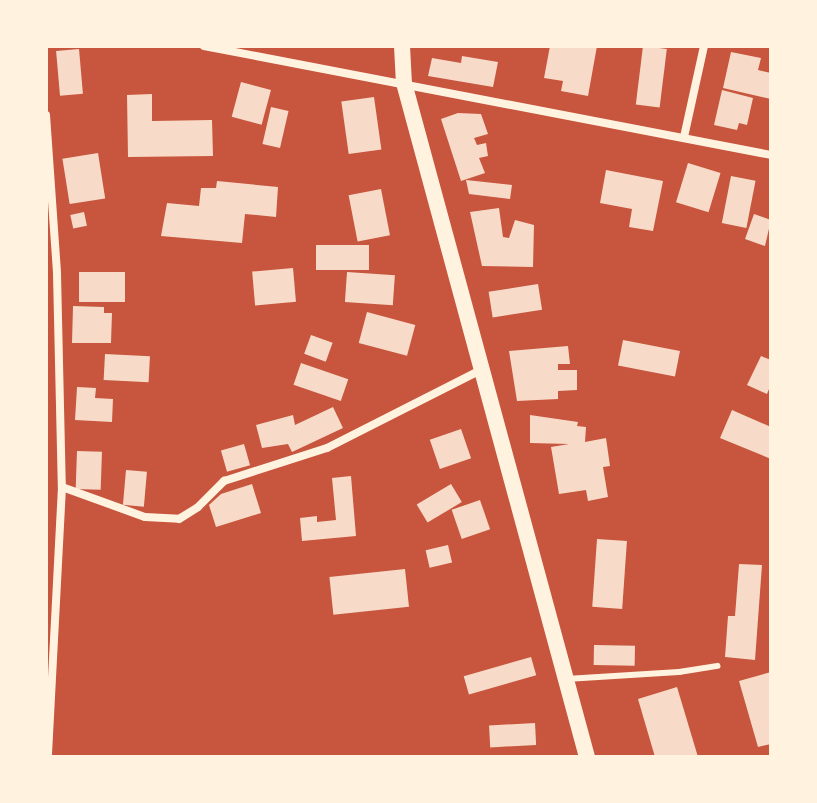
<!DOCTYPE html>
<style>
body{margin:0}
#map{position:relative;width:817px;height:803px;overflow:hidden;background:#c8553d;font-family:Jost,sans-serif}
div>[style]{position:absolute}
[style*='--x']{left:calc(var(--x)*1px);top:calc(var(--y)*1px);width:calc(var(--w)*1px);rotate:calc(var(--a)*1deg)}
.building>*{inset:0;background:#f7dbc8;transform-origin:0 0}
.service>*{height:6px;margin:-3px;padding:0 3px;transform-origin:3px;border-radius:3px;background:#fff3e0}
.minor>*{height:8px;margin:-4px;padding:0 4px;transform-origin:4px;border-radius:4px;background:#fff3e0}
.secondary>*{height:16px;margin:-8px;padding:0 8px;transform-origin:8px;border-radius:8px;background:#fff3e0}
span{translate:-50% -50%;white-space:nowrap;text-align:center;line-height:1.15;-webkit-text-stroke:8px #fff3e0;paint-order:stroke}
.frame{position:absolute;inset:0;border:48px solid #fff3e0;pointer-events:none}
</style>
<div id="map">
<div class="building">
<i style="clip-path:polygon(550px 46px,597px 46px,588px 96px,561px 91px,563px 81px,544px 78px)"></i>
<i style="left:643px;top:46px;width:24px;height:59px;rotate:7deg"></i>
<i style="left:79px;top:49px;width:45px;height:23px;rotate:85deg"></i>
<i style="clip-path:polygon(731px 52px,761px 58px,758px 70px,771px 73px,771px 99px,723px 88px)"></i>
<i style="clip-path:polygon(462px 56px,498px 62px,493px 87px,428px 76px,432px 58px,461px 63px)"></i>
<i style="left:241px;top:82px;width:31px;height:36px;rotate:15deg"></i>
<i style="clip-path:polygon(722px 90px,753px 98px,747px 125px,739px 123px,737px 130px,714px 125px)"></i>
<i style="clip-path:polygon(152px 94px,152px 121px,212px 120px,213px 156px,128px 157px,127px 95px)"></i>
<i style="left:374px;top:97px;width:53px;height:33px;rotate:82deg"></i>
<i style="left:271px;top:107px;width:18px;height:38px;rotate:13deg"></i>
<i style="clip-path:polygon(458px 113px,481px 114px,488px 134px,474px 138px,477px 145px,486px 143px,488px 156px,479px 158px,485px 173px,461px 181px,441px 119px)"></i>
<i style="left:98px;top:153px;width:46px;height:36px;rotate:81deg"></i>
<i style="left:688px;top:163px;width:34px;height:41px;rotate:17deg"></i>
<i style="clip-path:polygon(606px 170px,663px 181px,653px 231px,629px 227px,632px 209px,600px 203px)"></i>
<i style="left:731px;top:176px;width:25px;height:48px;rotate:11deg"></i>
<i style="clip-path:polygon(466px 180px,512px 185px,510px 199px,469px 194px)"></i>
<i style="clip-path:polygon(217px 181px,278px 187px,276px 217px,245px 214px,242px 243px,161px 236px,167px 203px,199px 206px,201px 188px,216px 188px)"></i>
<i style="left:381px;top:189px;width:47px;height:33px;rotate:79deg"></i>
<i style="clip-path:polygon(499px 208px,503px 237px,509px 238px,515px 220px,534px 225px,533px 267px,482px 266px,470px 212px)"></i>
<i style="left:84px;top:212px;width:14px;height:14px;rotate:78deg"></i>
<i style="clip-path:polygon(754px 214px,771px 220px,765px 246px,745px 239px)"></i>
<i style="left:316px;top:245px;width:53px;height:25px"></i>
<i style="left:293px;top:268px;width:34px;height:41px;rotate:85deg"></i>
<i style="left:79px;top:272px;width:46px;height:30px"></i>
<i style="left:347px;top:272px;width:48px;height:30px;rotate:4deg"></i>
<i style="left:538px;top:284px;width:26px;height:50px;rotate:81deg"></i>
<i style="clip-path:polygon(73px 306px,104px 307px,104px 313px,112px 313px,111px 343px,72px 343px)"></i>
<i style="left:367px;top:312px;width:50px;height:32px;rotate:15deg"></i>
<i style="left:311px;top:335px;width:23px;height:20px;rotate:20deg"></i>
<i style="left:623px;top:340px;width:58px;height:26px;rotate:11deg"></i>
<i style="clip-path:polygon(568px 346px,570px 364px,558px 364px,558px 370px,577px 370px,577px 390px,558px 391px,558px 399px,517px 401px,509px 351px)"></i>
<i style="left:105px;top:354px;width:45px;height:26px;rotate:3deg"></i>
<i style="clip-path:polygon(761px 356px,771px 360px,771px 384px,767px 394px,747px 385px)"></i>
<i style="left:301px;top:363px;width:50px;height:23px;rotate:19deg"></i>
<i style="clip-path:polygon(77px 387px,96px 388px,95px 398px,113px 399px,112px 422px,75px 420px)"></i>
<i style="clip-path:polygon(333px 407px,343px 428px,292px 452px,288px 444px,262px 448px,256px 425px,293px 415px,295px 425px)"></i>
<i style="clip-path:polygon(732px 410px,771px 427px,771px 459px,720px 438px)"></i>
<i style="clip-path:polygon(530px 415px,578px 422px,577px 426px,586px 427px,585px 442px,606px 438px,610px 466px,603px 467px,608px 497px,588px 501px,586px 490px,559px 494px,551px 447px,569px 444px,530px 443px)"></i>
<i style="left:461px;top:429px;width:31px;height:33px;rotate:71deg"></i>
<i style="left:244px;top:444px;width:22px;height:24px;rotate:74deg"></i>
<i style="left:77px;top:451px;width:25px;height:38px;rotate:2deg"></i>
<i style="left:126px;top:470px;width:21px;height:35px;rotate:5deg"></i>
<i style="clip-path:polygon(351px 476px,356px 536px,302px 541px,300px 518px,317px 516px,317px 522px,336px 520px,332px 478px)"></i>
<i style="clip-path:polygon(252px 484px,261px 513px,216px 527px,209px 505px,221px 494px)"></i>
<i style="left:451px;top:484px;width:21px;height:40px;rotate:59deg"></i>
<i style="left:480px;top:500px;width:31px;height:30px;rotate:71deg"></i>
<i style="left:597px;top:539px;width:30px;height:68px;rotate:4deg"></i>
<i style="left:448px;top:545px;width:18px;height:23px;rotate:77deg"></i>
<i style="clip-path:polygon(739px 564px,762px 565px,755px 660px,725px 657px,728px 616px,735px 616px)"></i>
<i style="left:405px;top:569px;width:38px;height:76px;rotate:84deg"></i>
<i style="left:594px;top:645px;width:41px;height:20px;rotate:1deg"></i>
<i style="left:531px;top:657px;width:19px;height:70px;rotate:74deg"></i>
<i style="clip-path:polygon(771px 672px,771px 744px,758px 747px,739px 681px)"></i>
<i style="clip-path:polygon(677px 687px,698px 757px,655px 757px,638px 699px)"></i>
<i style="left:535px;top:723px;width:22px;height:46px;rotate:87deg"></i>
</div>
<div class="service">
<i style="--x:566;--y:679;--w:113;--a:-3.5"></i>
<i style="--x:679;--y:672;--w:39;--a:-9"></i>
</div>
<div class="minor">
<i style="--x:204;--y:46;--w:577;--a:10.88"></i>
<i style="--x:46;--y:115;--w:159;--a:86"></i>
<i style="--x:57;--y:274;--w:213;--a:88.7"></i>
<i style="--x:62;--y:487;--w:270;--a:93"></i>
<i style="--x:684;--y:137;--w:93;--a:-77.6"></i>
<i style="--x:62;--y:487;--w:88;--a:19.9"></i>
<i style="--x:145;--y:517;--w:34;--a:3"></i>
<i style="--x:179;--y:519;--w:22;--a:-32"></i>
<i style="--x:198;--y:507;--w:37;--a:-45"></i>
<i style="--x:224;--y:481;--w:108;--a:-17.8"></i>
<i style="--x:327;--y:448;--w:170;--a:-26.9"></i>
</div>
<div class="secondary">
<i style="--x:402;--y:46;--w:37;--a:87"></i>
<i style="--x:404;--y:83;--w:698;--a:74.81"></i>
</div>
<div class="frame"></div>
</div>
